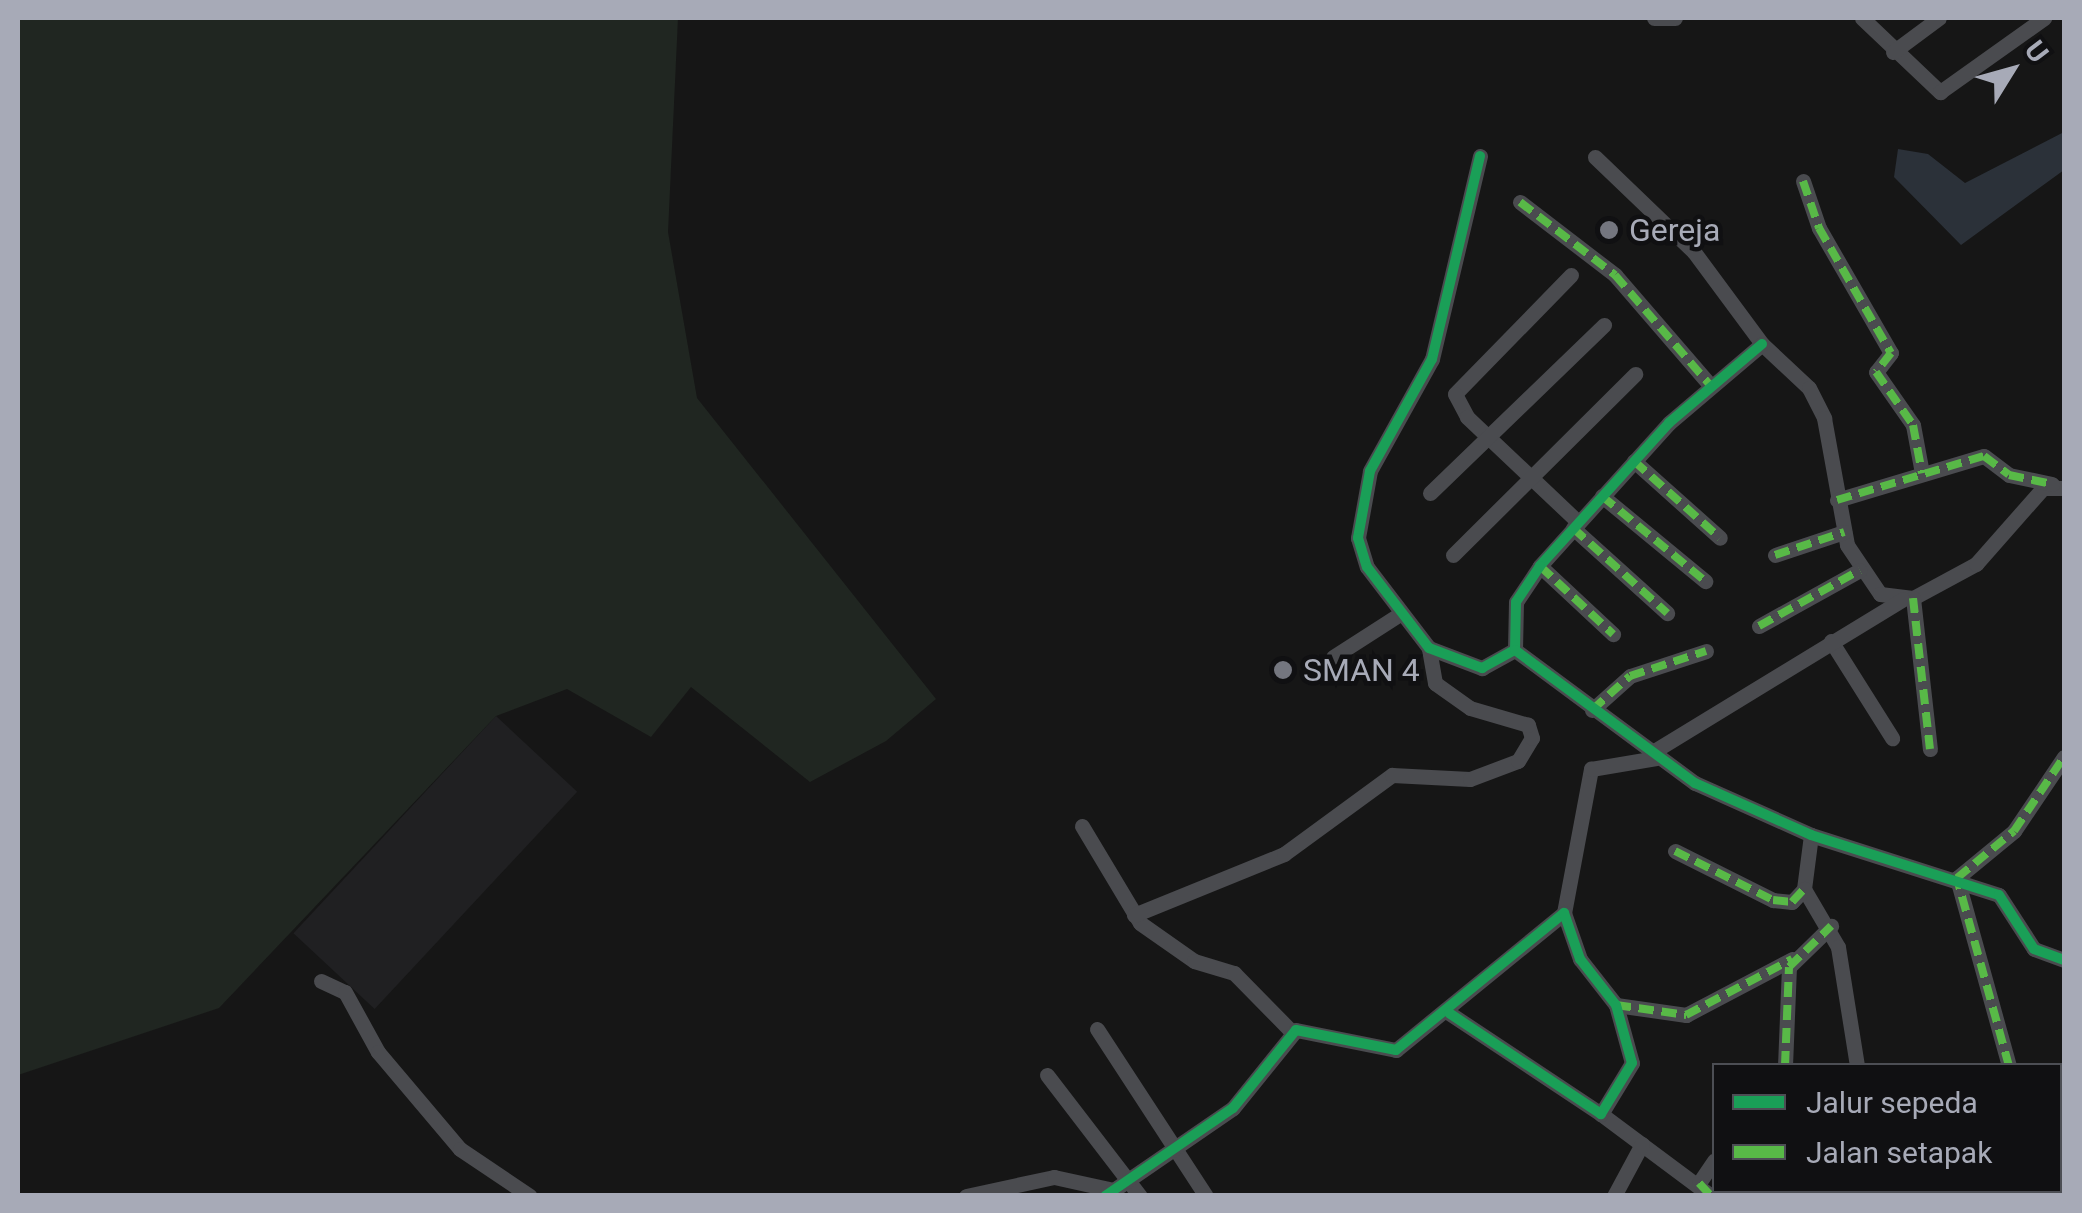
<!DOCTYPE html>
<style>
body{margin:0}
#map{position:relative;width:2082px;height:1213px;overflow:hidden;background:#161616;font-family:Roboto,sans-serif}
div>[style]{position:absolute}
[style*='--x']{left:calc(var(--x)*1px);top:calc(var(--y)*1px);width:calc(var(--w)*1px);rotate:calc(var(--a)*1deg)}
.built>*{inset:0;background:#202022;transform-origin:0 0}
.green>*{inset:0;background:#202621}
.water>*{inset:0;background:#2b3139}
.street>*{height:15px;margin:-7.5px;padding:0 7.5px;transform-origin:7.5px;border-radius:7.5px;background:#4a4b4f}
.quiet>*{height:8px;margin-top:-4px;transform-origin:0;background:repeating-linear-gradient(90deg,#58b947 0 15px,transparent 0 23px)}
.cycleway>*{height:10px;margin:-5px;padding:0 5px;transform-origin:5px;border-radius:5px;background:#1a9f57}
.dots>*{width:28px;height:28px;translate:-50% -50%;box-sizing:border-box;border:5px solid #101012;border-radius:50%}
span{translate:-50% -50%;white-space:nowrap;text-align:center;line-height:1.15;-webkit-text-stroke:9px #101012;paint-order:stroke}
.poi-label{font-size:32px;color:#a7aab7}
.left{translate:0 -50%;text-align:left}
.frame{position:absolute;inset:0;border:20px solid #a7aab7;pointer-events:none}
.legend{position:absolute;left:1712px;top:1063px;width:350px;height:130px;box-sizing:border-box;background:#101012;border:2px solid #4c4e54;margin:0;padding:12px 18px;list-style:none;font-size:30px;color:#a7aab7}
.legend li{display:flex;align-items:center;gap:20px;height:50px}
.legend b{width:50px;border:2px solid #4c4e54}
.north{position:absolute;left:1962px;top:20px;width:100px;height:100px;-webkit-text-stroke:8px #101012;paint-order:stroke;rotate:53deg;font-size:28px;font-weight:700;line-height:40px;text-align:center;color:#a7aab7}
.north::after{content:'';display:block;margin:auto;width:35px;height:45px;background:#a7aab7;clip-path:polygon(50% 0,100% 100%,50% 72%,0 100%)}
</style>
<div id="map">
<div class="built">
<i style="left:496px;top:716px;width:111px;height:297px;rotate:43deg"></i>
</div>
<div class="green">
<i style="clip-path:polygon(18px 18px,678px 18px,668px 232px,697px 398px,936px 699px,886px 741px,810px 782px,691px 687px,651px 737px,567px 689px,496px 716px,219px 1008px,18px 1075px)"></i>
</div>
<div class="water">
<i style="clip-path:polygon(2064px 132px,2064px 170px,1961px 245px,1894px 177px,1898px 149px,1928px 154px,1965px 183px)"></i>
</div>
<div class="street">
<i style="--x:1654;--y:18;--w:21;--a:0"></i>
<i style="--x:1862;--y:18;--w:108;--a:43.5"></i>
<i style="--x:1940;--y:92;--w:128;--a:-35.4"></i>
<i style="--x:1893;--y:52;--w:57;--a:-36.5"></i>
<i style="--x:1480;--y:156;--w:209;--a:103.3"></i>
<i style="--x:1432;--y:359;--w:128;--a:119"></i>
<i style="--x:1370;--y:471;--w:68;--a:100.2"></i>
<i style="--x:1358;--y:538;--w:30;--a:73"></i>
<i style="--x:1367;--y:567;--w:102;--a:52.6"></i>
<i style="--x:1429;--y:648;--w:57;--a:20.7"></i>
<i style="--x:1482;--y:668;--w:38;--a:-29"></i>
<i style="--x:1595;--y:157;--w:137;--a:43.8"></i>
<i style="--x:1694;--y:252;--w:114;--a:53.5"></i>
<i style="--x:1762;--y:344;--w:64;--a:43.1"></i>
<i style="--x:1809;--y:388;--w:34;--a:63"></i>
<i style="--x:1824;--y:418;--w:129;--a:79.7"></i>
<i style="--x:1847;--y:545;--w:59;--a:56"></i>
<i style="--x:1880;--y:594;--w:33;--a:7"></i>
<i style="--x:1913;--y:598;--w:72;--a:-28.4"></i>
<i style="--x:1976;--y:564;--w:101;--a:-48.6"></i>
<i style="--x:2043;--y:488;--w:21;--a:0"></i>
<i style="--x:1803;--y:181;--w:50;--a:71.2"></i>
<i style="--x:1819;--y:228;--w:144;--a:60.1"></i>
<i style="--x:1891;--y:353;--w:24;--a:128"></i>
<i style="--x:1876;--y:372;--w:65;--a:55.1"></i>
<i style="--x:1913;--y:425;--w:49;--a:79.4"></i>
<i style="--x:1520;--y:202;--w:120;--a:37.5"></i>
<i style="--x:1615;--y:275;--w:144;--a:49.2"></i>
<i style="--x:1571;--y:275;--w:166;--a:134.3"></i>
<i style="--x:1455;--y:394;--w:26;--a:62"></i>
<i style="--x:1467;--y:417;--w:153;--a:43.4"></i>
<i style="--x:1762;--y:344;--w:122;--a:139.7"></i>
<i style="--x:1669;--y:423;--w:193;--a:132.1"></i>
<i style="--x:1540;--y:566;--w:43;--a:123.7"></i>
<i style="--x:1516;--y:602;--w:48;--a:91.2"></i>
<i style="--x:1515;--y:650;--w:224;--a:36.5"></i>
<i style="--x:1695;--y:783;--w:127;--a:24.1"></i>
<i style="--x:1811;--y:835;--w:197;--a:17.7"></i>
<i style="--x:1999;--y:895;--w:64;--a:57.1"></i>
<i style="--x:2034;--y:949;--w:32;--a:20"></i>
<i style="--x:1634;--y:461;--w:115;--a:41.8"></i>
<i style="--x:1430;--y:493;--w:242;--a:-44"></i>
<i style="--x:1602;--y:496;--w:134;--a:39.5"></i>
<i style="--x:1837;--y:500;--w:153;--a:-16.7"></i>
<i style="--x:1984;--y:456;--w:31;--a:37"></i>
<i style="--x:2009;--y:475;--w:44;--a:11.8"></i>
<i style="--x:1573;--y:528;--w:127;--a:42.1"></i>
<i style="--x:1453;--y:555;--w:257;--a:-44.8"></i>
<i style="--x:1775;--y:555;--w:73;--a:-18.4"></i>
<i style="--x:1540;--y:566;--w:100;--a:43"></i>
<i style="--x:1913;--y:598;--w:152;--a:83.6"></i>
<i style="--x:1759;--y:626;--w:115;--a:-29"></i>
<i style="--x:1831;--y:641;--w:115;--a:57.8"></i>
<i style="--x:1333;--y:657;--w:80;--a:-32.7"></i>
<i style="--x:1592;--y:710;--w:51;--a:-41.8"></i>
<i style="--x:1630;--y:676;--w:80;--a:-18.2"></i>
<i style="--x:1651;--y:753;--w:295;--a:-31.4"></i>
<i style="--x:1082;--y:826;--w:113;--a:59.1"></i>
<i style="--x:1140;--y:923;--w:66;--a:35.1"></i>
<i style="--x:1194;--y:961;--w:42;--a:16.7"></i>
<i style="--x:1234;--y:973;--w:84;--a:45.5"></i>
<i style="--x:1811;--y:835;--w:54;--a:97.4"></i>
<i style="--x:1804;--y:889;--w:67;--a:59.6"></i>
<i style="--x:1838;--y:947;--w:121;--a:80.9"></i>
<i style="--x:1675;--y:851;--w:110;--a:26.6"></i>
<i style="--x:1773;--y:900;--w:19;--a:6"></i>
<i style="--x:1792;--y:902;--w:18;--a:-47"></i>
<i style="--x:1564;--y:913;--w:147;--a:-79.4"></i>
<i style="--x:1591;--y:769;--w:66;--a:-9.6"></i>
<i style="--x:1134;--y:915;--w:162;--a:-22.1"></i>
<i style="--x:1284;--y:854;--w:134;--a:-36.2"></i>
<i style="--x:1392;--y:775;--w:78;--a:2.9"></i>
<i style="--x:1470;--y:779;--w:51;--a:-20.6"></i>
<i style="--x:1518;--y:761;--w:27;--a:-59"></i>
<i style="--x:1532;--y:738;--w:14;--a:-107"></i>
<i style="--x:1528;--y:725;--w:60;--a:-163.7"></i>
<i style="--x:1470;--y:708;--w:43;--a:-144.5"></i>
<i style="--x:1435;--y:683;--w:36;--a:-100"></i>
<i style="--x:321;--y:981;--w:26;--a:25"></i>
<i style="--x:345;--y:992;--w:68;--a:61.2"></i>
<i style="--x:378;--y:1052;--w:127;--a:49.8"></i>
<i style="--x:460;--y:1149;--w:84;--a:33.9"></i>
<i style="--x:1616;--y:1005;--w:71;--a:8.1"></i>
<i style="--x:1686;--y:1015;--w:120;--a:-27.8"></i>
<i style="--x:1097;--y:1029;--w:199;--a:56.9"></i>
<i style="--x:1785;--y:1066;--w:99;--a:-87.7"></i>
<i style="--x:1789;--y:967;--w:59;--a:-44.3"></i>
<i style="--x:2009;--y:1066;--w:195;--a:-105.5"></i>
<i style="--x:1957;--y:878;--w:74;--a:-39.5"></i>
<i style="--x:2014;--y:831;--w:89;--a:-56"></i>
<i style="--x:1047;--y:1075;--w:153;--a:52.5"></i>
<i style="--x:1601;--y:1114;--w:137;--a:36.7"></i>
<i style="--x:2060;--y:1139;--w:6;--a:51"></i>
<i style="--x:1699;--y:1183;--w:27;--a:-56"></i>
<i style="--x:2023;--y:1190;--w:10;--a:37"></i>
<i style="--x:966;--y:1196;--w:90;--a:-12.2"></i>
<i style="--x:1054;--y:1177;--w:60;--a:12.4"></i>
<i style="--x:1105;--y:1196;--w:155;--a:-34.5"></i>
<i style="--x:1233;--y:1108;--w:100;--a:-51.1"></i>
<i style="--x:1296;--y:1030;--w:102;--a:11.3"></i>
<i style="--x:1396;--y:1050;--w:217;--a:-39.2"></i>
<i style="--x:1564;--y:913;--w:49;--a:70.8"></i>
<i style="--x:1580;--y:959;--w:58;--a:52"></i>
<i style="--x:1616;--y:1005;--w:60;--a:74.6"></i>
<i style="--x:1632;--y:1063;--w:60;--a:121.3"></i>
<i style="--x:1601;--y:1114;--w:182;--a:-146.4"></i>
<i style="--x:1614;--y:1196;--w:59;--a:-61.7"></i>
</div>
<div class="quiet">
<i style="--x:1803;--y:181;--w:50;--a:71.2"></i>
<i style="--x:1819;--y:228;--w:144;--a:60.1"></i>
<i style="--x:1891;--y:353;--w:24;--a:128"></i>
<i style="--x:1876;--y:372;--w:65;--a:55.1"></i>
<i style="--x:1913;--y:425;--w:49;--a:79.4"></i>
<i style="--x:1520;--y:202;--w:120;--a:37.5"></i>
<i style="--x:1615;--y:275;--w:144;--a:49.2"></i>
<i style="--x:1634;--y:461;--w:115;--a:41.8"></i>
<i style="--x:1602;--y:496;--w:134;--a:39.5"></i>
<i style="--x:1837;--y:500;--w:153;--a:-16.7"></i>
<i style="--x:1984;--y:456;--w:31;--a:37"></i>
<i style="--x:2009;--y:475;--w:44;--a:11.8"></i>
<i style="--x:1573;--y:528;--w:127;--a:42.1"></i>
<i style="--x:1775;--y:555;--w:73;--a:-18.4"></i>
<i style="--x:1540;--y:566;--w:100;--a:43"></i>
<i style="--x:1913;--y:598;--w:152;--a:83.6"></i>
<i style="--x:1759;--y:626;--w:115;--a:-29"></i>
<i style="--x:1592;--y:710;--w:51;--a:-41.8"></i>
<i style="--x:1630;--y:676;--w:80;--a:-18.2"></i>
<i style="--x:1675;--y:851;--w:110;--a:26.6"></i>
<i style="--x:1773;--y:900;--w:19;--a:6"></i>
<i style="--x:1792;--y:902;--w:18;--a:-47"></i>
<i style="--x:1616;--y:1005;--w:71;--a:8.1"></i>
<i style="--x:1686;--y:1015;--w:120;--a:-27.8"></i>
<i style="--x:1785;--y:1066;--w:99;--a:-87.7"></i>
<i style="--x:1789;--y:967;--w:59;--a:-44.3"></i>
<i style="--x:2009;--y:1066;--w:195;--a:-105.5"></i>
<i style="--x:1957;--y:878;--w:74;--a:-39.5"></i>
<i style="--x:2014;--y:831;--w:89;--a:-56"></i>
<i style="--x:2060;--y:1139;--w:6;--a:51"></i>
<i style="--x:1699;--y:1183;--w:18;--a:47"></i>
<i style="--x:2023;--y:1190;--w:10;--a:37"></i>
</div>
<div class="cycleway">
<i style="--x:1480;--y:156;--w:209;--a:103.3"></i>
<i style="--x:1432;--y:359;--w:128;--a:119"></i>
<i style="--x:1370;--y:471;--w:68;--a:100.2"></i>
<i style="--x:1358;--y:538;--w:30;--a:73"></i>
<i style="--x:1367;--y:567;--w:102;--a:52.6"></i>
<i style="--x:1429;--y:648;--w:57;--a:20.7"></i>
<i style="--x:1482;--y:668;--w:38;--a:-29"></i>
<i style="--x:1762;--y:344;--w:122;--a:139.7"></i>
<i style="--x:1669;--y:423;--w:193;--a:132.1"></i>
<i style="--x:1540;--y:566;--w:43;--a:123.7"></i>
<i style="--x:1516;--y:602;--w:48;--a:91.2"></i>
<i style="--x:1515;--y:650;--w:224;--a:36.5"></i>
<i style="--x:1695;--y:783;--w:127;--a:24.1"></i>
<i style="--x:1811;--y:835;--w:197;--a:17.7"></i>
<i style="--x:1999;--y:895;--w:64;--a:57.1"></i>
<i style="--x:2034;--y:949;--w:32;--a:20"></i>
<i style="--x:1105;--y:1196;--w:155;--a:-34.5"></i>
<i style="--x:1233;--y:1108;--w:100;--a:-51.1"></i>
<i style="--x:1296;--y:1030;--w:102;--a:11.3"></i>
<i style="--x:1396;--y:1050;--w:217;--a:-39.2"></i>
<i style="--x:1564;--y:913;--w:49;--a:70.8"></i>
<i style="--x:1580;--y:959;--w:58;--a:52"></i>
<i style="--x:1616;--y:1005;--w:60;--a:74.6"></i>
<i style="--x:1632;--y:1063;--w:60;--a:121.3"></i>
<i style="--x:1601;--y:1114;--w:182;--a:-146.4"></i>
</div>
<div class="dots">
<i style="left:1609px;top:230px;background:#74767f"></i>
<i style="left:1283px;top:670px;background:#74767f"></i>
</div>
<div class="poi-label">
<span class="left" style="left:1629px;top:230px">Gereja</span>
<span class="left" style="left:1303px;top:670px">SMAN 4</span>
</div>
<div class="frame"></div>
<ul class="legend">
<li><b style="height:12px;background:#1a9f57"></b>Jalur sepeda</li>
<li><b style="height:12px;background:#58b947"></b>Jalan setapak</li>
</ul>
<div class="north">U</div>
</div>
